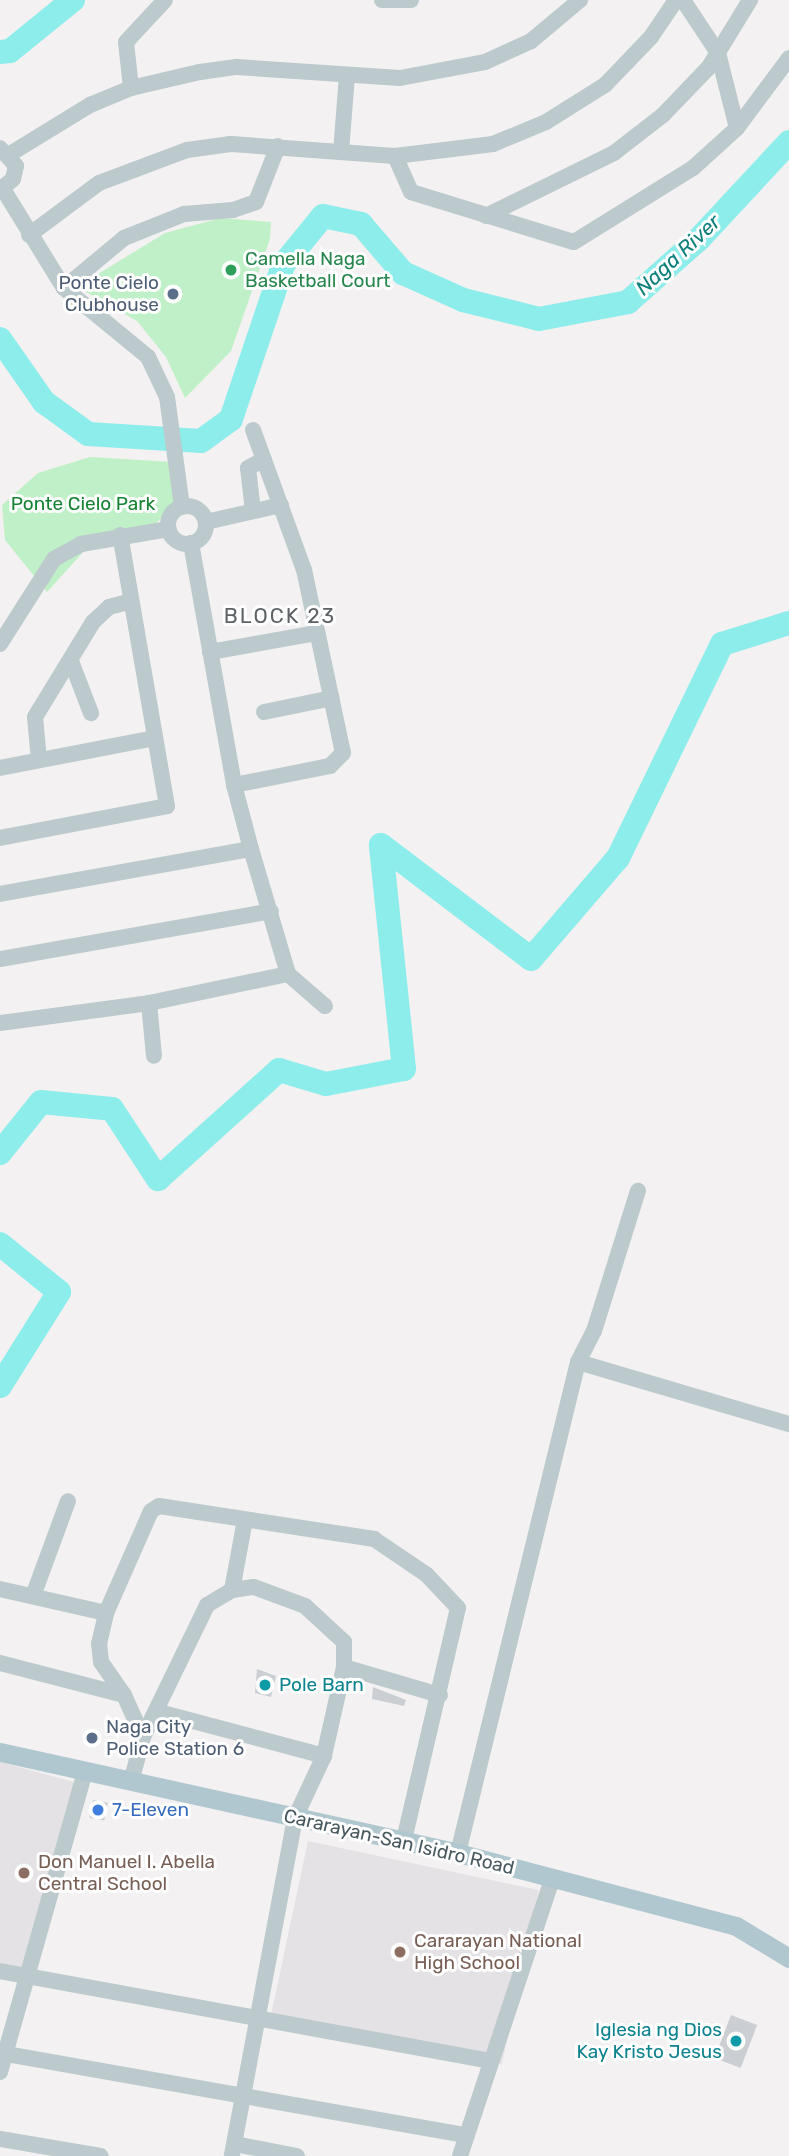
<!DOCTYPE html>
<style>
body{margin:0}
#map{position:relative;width:789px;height:2156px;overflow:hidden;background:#f3f1f1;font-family:Rubik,sans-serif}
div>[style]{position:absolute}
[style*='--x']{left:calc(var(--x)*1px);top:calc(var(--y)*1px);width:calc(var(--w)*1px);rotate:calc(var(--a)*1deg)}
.education>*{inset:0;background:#e4e2e4;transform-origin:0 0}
.green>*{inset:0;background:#c0f0c7}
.river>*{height:24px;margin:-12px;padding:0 12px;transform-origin:12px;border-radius:12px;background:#8cedeb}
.building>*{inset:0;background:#cbcfd3;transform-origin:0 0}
.minor>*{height:16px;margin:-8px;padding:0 8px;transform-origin:8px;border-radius:8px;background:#bcc9cd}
.minor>.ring{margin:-8px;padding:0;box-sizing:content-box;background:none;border:16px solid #bcc9cd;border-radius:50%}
.major>*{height:19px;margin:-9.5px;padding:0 9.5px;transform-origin:9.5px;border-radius:9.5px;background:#b0c7cf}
.dots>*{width:19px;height:19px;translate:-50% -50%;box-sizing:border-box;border:4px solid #fff;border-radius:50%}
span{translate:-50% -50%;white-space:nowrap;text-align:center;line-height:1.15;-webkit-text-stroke:6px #fff;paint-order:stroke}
.leisure-label{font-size:19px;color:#27864d}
.left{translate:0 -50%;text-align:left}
.service-label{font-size:19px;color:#4e5e75}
.right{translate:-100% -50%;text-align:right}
.park-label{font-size:19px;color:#168233}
.culture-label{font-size:19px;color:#0d838f}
.shop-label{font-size:19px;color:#366cbe}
.street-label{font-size:19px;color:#48595f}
.education-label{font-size:19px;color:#785e54}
.water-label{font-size:21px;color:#0d807c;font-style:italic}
.neighbourhood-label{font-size:21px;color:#5d6366;letter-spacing:2px}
</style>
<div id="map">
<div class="education">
<i style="clip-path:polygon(0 1762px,74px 1782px,21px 1968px,0 1964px)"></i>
<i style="left:308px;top:1841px;width:236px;height:178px;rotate:12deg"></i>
</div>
<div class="green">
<i style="clip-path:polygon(221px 218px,271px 222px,270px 239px,231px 351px,185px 398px,166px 357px,137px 321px,83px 290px,85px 282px,165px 233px)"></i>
<i style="clip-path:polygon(90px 457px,172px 462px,174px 505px,142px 538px,86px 549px,47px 592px,5px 540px,2px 505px,38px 473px)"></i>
</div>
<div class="river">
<i style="--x:0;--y:52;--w:10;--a:-6"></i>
<i style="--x:10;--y:51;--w:81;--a:-39"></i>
<i style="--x:0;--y:339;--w:77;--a:55.1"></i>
<i style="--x:44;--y:402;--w:54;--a:36"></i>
<i style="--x:88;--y:434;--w:113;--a:3.5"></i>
<i style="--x:201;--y:441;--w:37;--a:-36"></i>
<i style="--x:231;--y:419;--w:163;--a:-71.3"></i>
<i style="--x:283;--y:265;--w:63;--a:-50.8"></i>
<i style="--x:323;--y:216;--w:39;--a:12"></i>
<i style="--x:361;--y:224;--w:65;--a:49.4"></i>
<i style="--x:403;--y:273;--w:66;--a:24.2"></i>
<i style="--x:463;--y:300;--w:78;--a:14"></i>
<i style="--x:539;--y:319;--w:91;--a:-10.8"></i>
<i style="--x:628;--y:302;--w:95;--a:-41.6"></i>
<i style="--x:699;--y:239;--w:132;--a:-47.1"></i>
<i style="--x:0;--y:1153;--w:65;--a:-51.2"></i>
<i style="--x:41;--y:1102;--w:71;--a:5.6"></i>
<i style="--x:112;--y:1109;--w:84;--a:56.7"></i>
<i style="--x:158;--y:1179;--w:163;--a:-42"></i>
<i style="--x:279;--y:1070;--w:49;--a:16.6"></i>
<i style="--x:326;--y:1084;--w:79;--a:-10.9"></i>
<i style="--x:404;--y:1069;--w:225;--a:-95.9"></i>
<i style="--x:381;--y:845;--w:188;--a:37.2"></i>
<i style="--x:531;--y:959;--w:133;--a:-49.3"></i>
<i style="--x:618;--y:858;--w:238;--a:-64.1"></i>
<i style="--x:722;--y:644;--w:70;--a:-17.4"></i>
<i style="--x:0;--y:1244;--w:76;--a:39.1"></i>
<i style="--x:59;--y:1292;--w:111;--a:122.1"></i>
</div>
<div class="building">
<i style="clip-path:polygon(257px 1669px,276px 1676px,271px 1697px,255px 1693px)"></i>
<i style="clip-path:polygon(373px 1687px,406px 1700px,404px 1706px,372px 1699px)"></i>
<i style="left:93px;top:1800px;width:15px;height:18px;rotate:11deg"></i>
<i style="left:731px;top:2015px;width:28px;height:46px;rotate:21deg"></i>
</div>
<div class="minor">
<i style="--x:382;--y:0;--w:29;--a:0"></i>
<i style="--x:683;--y:0;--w:64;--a:56.6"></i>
<i style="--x:718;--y:53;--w:77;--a:75.8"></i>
<i style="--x:131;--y:88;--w:46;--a:-96.2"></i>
<i style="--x:126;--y:42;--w:57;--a:-47.1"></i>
<i style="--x:0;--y:148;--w:24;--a:48"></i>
<i style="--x:16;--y:166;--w:13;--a:103"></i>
<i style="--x:13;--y:179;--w:17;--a:140"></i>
<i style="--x:341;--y:152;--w:76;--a:-85.5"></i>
<i style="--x:10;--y:154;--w:94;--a:-31.5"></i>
<i style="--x:90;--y:105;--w:44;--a:-22.5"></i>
<i style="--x:131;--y:88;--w:71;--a:-13.1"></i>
<i style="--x:200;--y:72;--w:37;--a:-8"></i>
<i style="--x:237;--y:67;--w:163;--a:3.9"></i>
<i style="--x:400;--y:78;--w:86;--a:-10.7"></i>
<i style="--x:485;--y:62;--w:51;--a:-24.5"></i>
<i style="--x:531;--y:41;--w:64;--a:-39.9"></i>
<i style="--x:395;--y:156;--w:39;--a:66"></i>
<i style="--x:411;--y:192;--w:170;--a:17.1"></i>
<i style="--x:574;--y:242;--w:140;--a:-31.9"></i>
<i style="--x:693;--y:168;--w:59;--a:-42.3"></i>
<i style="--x:737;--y:128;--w:87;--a:-53.4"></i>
<i style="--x:3;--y:189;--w:116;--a:58.4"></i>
<i style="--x:64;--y:288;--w:109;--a:39.4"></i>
<i style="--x:148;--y:357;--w:44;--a:64.6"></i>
<i style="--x:167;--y:397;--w:111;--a:82.2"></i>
<i style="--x:486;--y:216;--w:143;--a:-26.2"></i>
<i style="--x:614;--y:153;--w:62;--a:-37.8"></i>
<i style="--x:663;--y:115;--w:66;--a:-46.2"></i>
<i style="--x:709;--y:67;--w:79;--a:-58.5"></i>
<i style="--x:29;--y:235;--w:87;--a:-36.6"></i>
<i style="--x:99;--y:183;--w:94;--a:-20.6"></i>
<i style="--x:187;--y:150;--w:44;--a:-7.8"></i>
<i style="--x:231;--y:144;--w:164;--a:4.2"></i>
<i style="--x:395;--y:156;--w:99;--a:-7"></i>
<i style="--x:493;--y:144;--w:57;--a:-22.5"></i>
<i style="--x:546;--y:122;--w:70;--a:-32.1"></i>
<i style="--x:605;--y:85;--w:66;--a:-46.2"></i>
<i style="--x:651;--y:37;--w:45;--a:-56"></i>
<i style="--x:64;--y:288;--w:78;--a:-39.8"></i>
<i style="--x:124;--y:238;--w:65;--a:-21.8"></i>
<i style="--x:184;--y:214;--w:49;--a:-4.7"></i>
<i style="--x:233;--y:210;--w:24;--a:-19"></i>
<i style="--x:256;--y:202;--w:60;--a:-68.6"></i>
<i class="ring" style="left:168px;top:506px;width:22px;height:22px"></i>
<i style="--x:253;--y:511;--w:43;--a:-96.6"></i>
<i style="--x:248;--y:468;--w:18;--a:-29"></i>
<i style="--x:206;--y:522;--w:77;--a:-12.8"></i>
<i style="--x:191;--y:543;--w:246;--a:79.9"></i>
<i style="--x:234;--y:785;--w:66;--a:75.1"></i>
<i style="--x:251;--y:849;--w:130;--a:73.5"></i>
<i style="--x:288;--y:974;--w:49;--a:40.9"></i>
<i style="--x:0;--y:644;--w:101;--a:-57.6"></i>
<i style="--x:54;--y:559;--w:31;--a:-29"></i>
<i style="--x:81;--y:544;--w:89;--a:-9.7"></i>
<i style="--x:210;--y:652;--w:109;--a:-10.1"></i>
<i style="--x:71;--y:661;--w:56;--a:69"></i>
<i style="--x:264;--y:712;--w:69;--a:-11.6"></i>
<i style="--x:39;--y:760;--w:43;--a:-95.3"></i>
<i style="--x:35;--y:717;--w:111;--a:-58.6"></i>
<i style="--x:93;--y:622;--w:22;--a:-43"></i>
<i style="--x:109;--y:607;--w:23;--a:-15"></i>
<i style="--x:0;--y:768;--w:157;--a:-11"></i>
<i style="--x:234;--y:785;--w:98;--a:-11.2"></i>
<i style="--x:330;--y:766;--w:18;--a:-45"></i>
<i style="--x:343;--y:753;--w:187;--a:-102"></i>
<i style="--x:304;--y:570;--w:149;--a:-110"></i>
<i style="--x:0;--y:838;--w:170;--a:-10.8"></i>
<i style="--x:167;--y:806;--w:275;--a:-99.8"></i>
<i style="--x:0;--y:894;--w:255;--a:-10.2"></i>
<i style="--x:0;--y:959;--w:275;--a:-10"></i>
<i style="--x:149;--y:1003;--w:53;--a:84.6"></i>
<i style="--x:0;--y:1023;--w:150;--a:-7.6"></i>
<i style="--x:149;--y:1003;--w:142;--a:-11.8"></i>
<i style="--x:578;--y:1362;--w:220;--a:16.4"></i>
<i style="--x:0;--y:1589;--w:109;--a:12.8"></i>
<i style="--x:232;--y:1590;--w:71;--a:-79.5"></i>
<i style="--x:33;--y:1596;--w:101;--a:-69.8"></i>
<i style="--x:0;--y:1663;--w:128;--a:14.5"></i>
<i style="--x:124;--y:1695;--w:46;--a:65.7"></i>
<i style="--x:344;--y:1667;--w:100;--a:16.3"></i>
<i style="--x:124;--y:1695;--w:40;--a:-124.9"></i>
<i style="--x:101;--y:1662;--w:18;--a:-96"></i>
<i style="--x:99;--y:1644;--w:32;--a:-77"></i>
<i style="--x:106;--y:1613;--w:111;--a:-66.2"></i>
<i style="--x:151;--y:1511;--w:9;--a:-32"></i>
<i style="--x:159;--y:1506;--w:218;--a:8.7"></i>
<i style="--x:374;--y:1539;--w:64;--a:34.2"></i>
<i style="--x:427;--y:1575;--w:45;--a:46.8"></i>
<i style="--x:458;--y:1608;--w:238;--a:103.1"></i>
<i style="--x:159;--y:1712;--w:171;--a:14.9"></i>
<i style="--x:131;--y:1782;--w:47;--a:-75.1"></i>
<i style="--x:143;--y:1737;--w:147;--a:-64.1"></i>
<i style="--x:207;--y:1605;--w:29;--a:-31"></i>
<i style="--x:232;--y:1590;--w:22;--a:-8"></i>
<i style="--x:254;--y:1587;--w:54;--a:20.4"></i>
<i style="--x:305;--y:1606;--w:53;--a:42.7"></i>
<i style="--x:344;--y:1642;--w:25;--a:90"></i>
<i style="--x:344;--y:1667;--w:91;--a:102.7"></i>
<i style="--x:324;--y:1756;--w:68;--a:115.1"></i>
<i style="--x:295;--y:1818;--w:344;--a:100.6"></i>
<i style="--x:458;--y:1853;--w:505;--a:-76.27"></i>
<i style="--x:578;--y:1362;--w:35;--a:-63"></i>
<i style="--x:594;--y:1331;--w:147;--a:-72.6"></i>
<i style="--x:0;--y:1971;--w:498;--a:10.4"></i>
<i style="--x:0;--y:2053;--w:474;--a:10"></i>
<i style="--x:0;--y:2072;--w:312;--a:-74.2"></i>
<i style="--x:0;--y:2139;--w:102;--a:9.6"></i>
<i style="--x:235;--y:2144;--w:63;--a:11"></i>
<i style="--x:460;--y:2156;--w:292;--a:-71.6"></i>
</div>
<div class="major">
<i style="--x:0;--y:1752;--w:469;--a:12.4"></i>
<i style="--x:458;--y:1853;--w:287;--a:14.7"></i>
<i style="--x:736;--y:1926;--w:62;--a:31.1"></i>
</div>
<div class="dots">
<i style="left:231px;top:270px;background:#2e9e5b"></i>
<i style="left:173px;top:294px;background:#5c6f8a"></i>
<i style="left:265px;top:1685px;background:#0f9aa8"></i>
<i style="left:92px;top:1738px;background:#5c6f8a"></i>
<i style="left:98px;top:1810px;background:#3f7fe0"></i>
<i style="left:24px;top:1873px;background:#8d6e63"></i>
<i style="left:400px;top:1952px;background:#8d6e63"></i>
<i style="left:736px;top:2041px;background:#0f9aa8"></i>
</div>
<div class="leisure-label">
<span class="left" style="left:245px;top:270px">Camella Naga<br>Basketball Court</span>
</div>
<div class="service-label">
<span class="right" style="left:159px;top:294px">Ponte Cielo<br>Clubhouse</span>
<span class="left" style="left:106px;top:1738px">Naga City<br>Police Station 6</span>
</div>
<div class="park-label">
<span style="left:83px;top:504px">Ponte Cielo Park</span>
</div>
<div class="culture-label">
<span class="left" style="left:279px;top:1685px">Pole Barn</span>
<span class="right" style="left:722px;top:2041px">Iglesia ng Dios<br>Kay Kristo Jesus</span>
</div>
<div class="shop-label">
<span class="left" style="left:112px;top:1810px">7-Eleven</span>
</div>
<div class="street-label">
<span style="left:399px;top:1842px;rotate:13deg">Cararayan-San Isidro Road</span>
</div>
<div class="education-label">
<span class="left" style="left:38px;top:1873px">Don Manuel I. Abella<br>Central School</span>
<span class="left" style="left:414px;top:1952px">Cararayan National<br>High School</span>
</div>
<div class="water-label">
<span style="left:678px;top:255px;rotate:-43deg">Naga River</span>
</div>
<div class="neighbourhood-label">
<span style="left:280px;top:616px">BLOCK 23</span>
</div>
</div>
